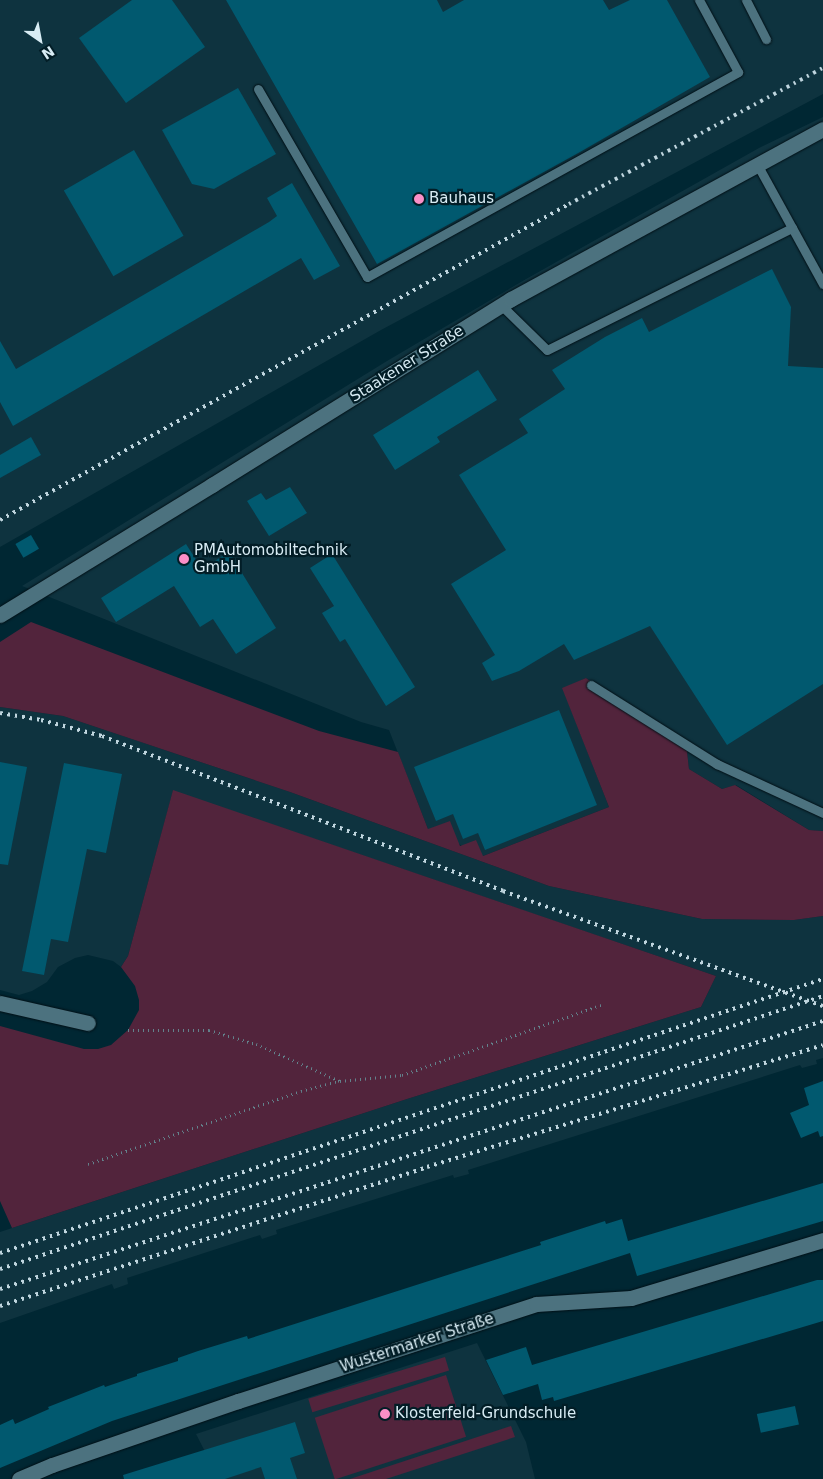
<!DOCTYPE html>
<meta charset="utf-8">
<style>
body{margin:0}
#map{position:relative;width:823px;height:1479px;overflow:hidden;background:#002733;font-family:"DejaVu Sans",sans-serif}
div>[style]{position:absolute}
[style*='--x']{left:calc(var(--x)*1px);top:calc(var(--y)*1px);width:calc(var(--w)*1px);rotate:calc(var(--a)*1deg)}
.built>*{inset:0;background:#0e333f}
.green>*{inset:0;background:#52243c;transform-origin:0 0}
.building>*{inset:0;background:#01596f;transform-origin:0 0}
.path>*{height:3px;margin-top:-1.5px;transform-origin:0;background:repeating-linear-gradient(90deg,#63828c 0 1px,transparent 0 5px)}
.roads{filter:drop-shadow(0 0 1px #000f15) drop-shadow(0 0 1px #000f15)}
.lane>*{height:9px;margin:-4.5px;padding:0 4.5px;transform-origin:4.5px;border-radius:4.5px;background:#4c727f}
.street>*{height:15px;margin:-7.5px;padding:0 7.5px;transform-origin:7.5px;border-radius:7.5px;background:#4c727f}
.rail>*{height:4px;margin-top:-2px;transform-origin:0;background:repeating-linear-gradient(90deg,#c0d6df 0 2.5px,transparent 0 7.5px)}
.dots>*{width:14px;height:14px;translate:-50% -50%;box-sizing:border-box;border:2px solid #021d26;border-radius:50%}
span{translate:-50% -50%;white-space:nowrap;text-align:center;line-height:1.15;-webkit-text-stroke:4.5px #021d26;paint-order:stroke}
.poi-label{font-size:15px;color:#d8ecf4}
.left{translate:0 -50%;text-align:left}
.street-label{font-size:15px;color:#d8ecf4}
.north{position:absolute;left:15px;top:15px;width:50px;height:50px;-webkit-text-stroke:4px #021d26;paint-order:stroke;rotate:147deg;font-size:14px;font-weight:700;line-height:20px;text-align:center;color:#d8ecf4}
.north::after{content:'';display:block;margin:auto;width:18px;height:22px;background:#d8ecf4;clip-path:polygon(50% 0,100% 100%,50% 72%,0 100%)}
</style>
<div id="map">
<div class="built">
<i style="clip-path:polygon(0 0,823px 0,823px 94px,381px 330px,0 547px)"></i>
<i style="clip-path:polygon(823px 117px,823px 831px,809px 830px,736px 785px,722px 789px,689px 769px,687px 751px,586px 678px,563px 689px,609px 807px,483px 856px,428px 829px,389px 730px,361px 722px,22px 586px,387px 361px,526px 279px,759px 148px)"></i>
<i style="clip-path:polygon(0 707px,63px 716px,290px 792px,549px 886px,702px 919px,794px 920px,823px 916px,823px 1058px,816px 1060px,817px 1064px,802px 1068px,800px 1065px,468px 1170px,469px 1174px,454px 1178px,453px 1175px,276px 1230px,277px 1234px,262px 1239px,260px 1235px,127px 1278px,128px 1284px,114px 1289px,112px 1284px,0 1323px,0 1232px,407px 1099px,701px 1007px,716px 976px,173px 791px,128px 956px,121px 967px,113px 961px,88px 955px,75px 958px,58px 967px,47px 982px,32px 991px,19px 995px,0 990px)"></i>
<i style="clip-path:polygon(477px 1343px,526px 1442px,535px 1479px,219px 1479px,196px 1434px)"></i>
</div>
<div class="green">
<i style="clip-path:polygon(31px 622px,319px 731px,398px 752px,428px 829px,450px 821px,460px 846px,476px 840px,483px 856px,609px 807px,562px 688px,586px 678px,687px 751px,689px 769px,722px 789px,735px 785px,809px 830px,823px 831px,823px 916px,794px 920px,702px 919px,549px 886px,290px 792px,63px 716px,0 707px,0 642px)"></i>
<i style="clip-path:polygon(173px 790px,716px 976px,701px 1007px,407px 1099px,12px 1228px,0 1201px,0 1026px,84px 1049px,98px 1049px,111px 1045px,128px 1030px,139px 1010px,139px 1000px,135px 986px,121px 967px,128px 956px)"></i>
<i style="left:445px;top:1357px;width:14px;height:143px;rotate:73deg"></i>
<i style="left:446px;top:1375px;width:65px;height:138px;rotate:72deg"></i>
<i style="clip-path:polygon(511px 1426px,515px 1437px,386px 1479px,350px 1479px)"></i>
</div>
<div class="building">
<i style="clip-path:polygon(132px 0,172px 0,205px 47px,126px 103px,79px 38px)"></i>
<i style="clip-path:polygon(226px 0,437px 0,443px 12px,464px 0,603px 0,609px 10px,630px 0,667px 0,710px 77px,580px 152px,377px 264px)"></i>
<i style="clip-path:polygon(238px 88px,276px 154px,214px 189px,192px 184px,162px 130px)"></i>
<i style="left:134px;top:150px;width:99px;height:81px;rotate:60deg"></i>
<i style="clip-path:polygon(292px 183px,340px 266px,314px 280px,301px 258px,13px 426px,0 402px,0 341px,16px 369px,269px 222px,277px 216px,267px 198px)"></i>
<i style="clip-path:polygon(772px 269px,791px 307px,788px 366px,823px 368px,823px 684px,727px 745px,650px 626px,574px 660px,564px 644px,519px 671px,492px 681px,482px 663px,495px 655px,451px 584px,506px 550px,459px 475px,528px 433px,519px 419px,565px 389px,552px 370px,605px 337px,642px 318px,649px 332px)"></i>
<i style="clip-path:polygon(478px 370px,497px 400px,437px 437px,440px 442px,395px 470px,373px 435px)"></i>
<i style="clip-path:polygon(31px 437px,41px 455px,0 478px,0 455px)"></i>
<i style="clip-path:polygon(290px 487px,307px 513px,269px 536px,247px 501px,261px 493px,266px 500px)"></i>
<i style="left:31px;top:535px;width:16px;height:18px;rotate:60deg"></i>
<i style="clip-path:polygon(186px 544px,202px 569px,229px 552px,276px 628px,236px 654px,213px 619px,200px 627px,174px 586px,116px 622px,101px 598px)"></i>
<i style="clip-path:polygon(332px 554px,415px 687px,386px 706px,345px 639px,340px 642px,322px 613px,334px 606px,310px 568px)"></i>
<i style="clip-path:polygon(559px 710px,597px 805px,485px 850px,478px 833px,463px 839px,453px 814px,436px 821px,414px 767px)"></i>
<i style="clip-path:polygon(0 762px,27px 767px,8px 865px,0 864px)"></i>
<i style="clip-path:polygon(64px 763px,122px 774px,106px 853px,87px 849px,68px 942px,51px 939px,44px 975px,22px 971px)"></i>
<i style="clip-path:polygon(823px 1081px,823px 1136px,820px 1137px,818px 1131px,801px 1138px,790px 1113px,809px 1105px,804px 1088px)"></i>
<i style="clip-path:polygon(823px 1183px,823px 1221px,637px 1276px,630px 1253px,112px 1421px,0 1468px,0 1425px,13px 1419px,15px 1424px,49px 1409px,48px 1407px,104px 1385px,105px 1387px,137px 1376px,137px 1374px,178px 1361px,178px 1358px,198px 1351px,247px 1336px,248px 1339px,541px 1245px,540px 1242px,605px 1221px,606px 1224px,622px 1219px,628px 1241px)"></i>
<i style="clip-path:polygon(817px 1280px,823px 1280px,823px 1321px,554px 1401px,553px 1397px,542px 1400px,538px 1384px,503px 1395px,486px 1360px,526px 1347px,532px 1365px)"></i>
<i style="left:795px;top:1406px;width:19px;height:39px;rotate:78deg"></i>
<i style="clip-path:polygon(295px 1422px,305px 1453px,290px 1458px,297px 1479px,265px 1479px,261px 1467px,225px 1479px,124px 1479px,123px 1475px)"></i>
</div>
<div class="path">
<i style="--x:128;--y:1030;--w:81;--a:0"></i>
<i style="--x:209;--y:1030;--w:49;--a:16.6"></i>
<i style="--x:256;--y:1044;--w:92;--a:23.8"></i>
<i style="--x:340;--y:1081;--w:62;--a:-5.5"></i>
<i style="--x:402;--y:1075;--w:211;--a:-19.4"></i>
<i style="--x:88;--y:1164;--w:225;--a:-18.9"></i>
<i style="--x:301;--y:1091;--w:39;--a:-15"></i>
</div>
<div class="roads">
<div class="lane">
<i style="--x:746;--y:0;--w:44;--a:62.9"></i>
<i style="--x:258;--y:89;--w:217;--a:59.9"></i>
<i style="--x:367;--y:277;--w:424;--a:-28.9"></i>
<i style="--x:738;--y:72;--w:82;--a:-118.4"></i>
<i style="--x:757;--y:164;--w:137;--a:61.2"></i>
<i style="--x:501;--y:305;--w:64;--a:44.4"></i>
<i style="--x:547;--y:350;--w:274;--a:-26.5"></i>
<i style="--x:591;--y:685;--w:149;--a:32.1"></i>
<i style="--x:717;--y:764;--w:117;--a:24.8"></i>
</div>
<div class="street">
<i style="--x:0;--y:615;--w:249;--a:-31.5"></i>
<i style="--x:212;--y:485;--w:352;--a:-31.9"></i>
<i style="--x:511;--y:299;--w:355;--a:-28.6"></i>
<i style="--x:0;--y:1003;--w:90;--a:12.8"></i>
<i style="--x:19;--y:1479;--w:36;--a:-23"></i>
<i style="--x:52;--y:1465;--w:197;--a:-19"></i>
<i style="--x:238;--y:1401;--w:313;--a:-18"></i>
<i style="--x:536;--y:1304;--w:95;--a:-3.6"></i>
<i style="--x:631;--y:1298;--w:201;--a:-16.8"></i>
</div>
</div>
<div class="rail">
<i style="--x:0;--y:520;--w:651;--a:-29.05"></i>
<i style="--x:569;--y:204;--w:288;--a:-28.2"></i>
<i style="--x:0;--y:713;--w:42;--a:9.7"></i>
<i style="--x:41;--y:720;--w:63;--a:14.7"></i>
<i style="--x:102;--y:736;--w:430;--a:21.1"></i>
<i style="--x:503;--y:891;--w:340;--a:19.8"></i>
<i style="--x:0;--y:1253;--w:867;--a:-18.41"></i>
<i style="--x:0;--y:1269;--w:867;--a:-18.35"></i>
<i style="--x:0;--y:1289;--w:866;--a:-18.04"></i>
<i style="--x:0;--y:1306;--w:449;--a:-18"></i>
<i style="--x:427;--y:1167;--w:414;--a:-17.1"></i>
</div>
<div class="dots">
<i style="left:419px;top:199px;background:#fa8fc7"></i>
<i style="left:184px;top:559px;background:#fa8fc7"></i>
<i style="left:385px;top:1414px;background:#fa8fc7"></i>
</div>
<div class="poi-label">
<span class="left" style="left:429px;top:199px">Bauhaus</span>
<span class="left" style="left:194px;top:559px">PMAutomobiltechnik<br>GmbH</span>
<span class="left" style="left:395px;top:1414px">Klosterfeld-Grundschule</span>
</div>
<div class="street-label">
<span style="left:407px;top:364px;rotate:-32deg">Staakener Straße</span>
<span style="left:417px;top:1343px;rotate:-18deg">Wustermarker Straße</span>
</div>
<div class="north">N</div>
</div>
